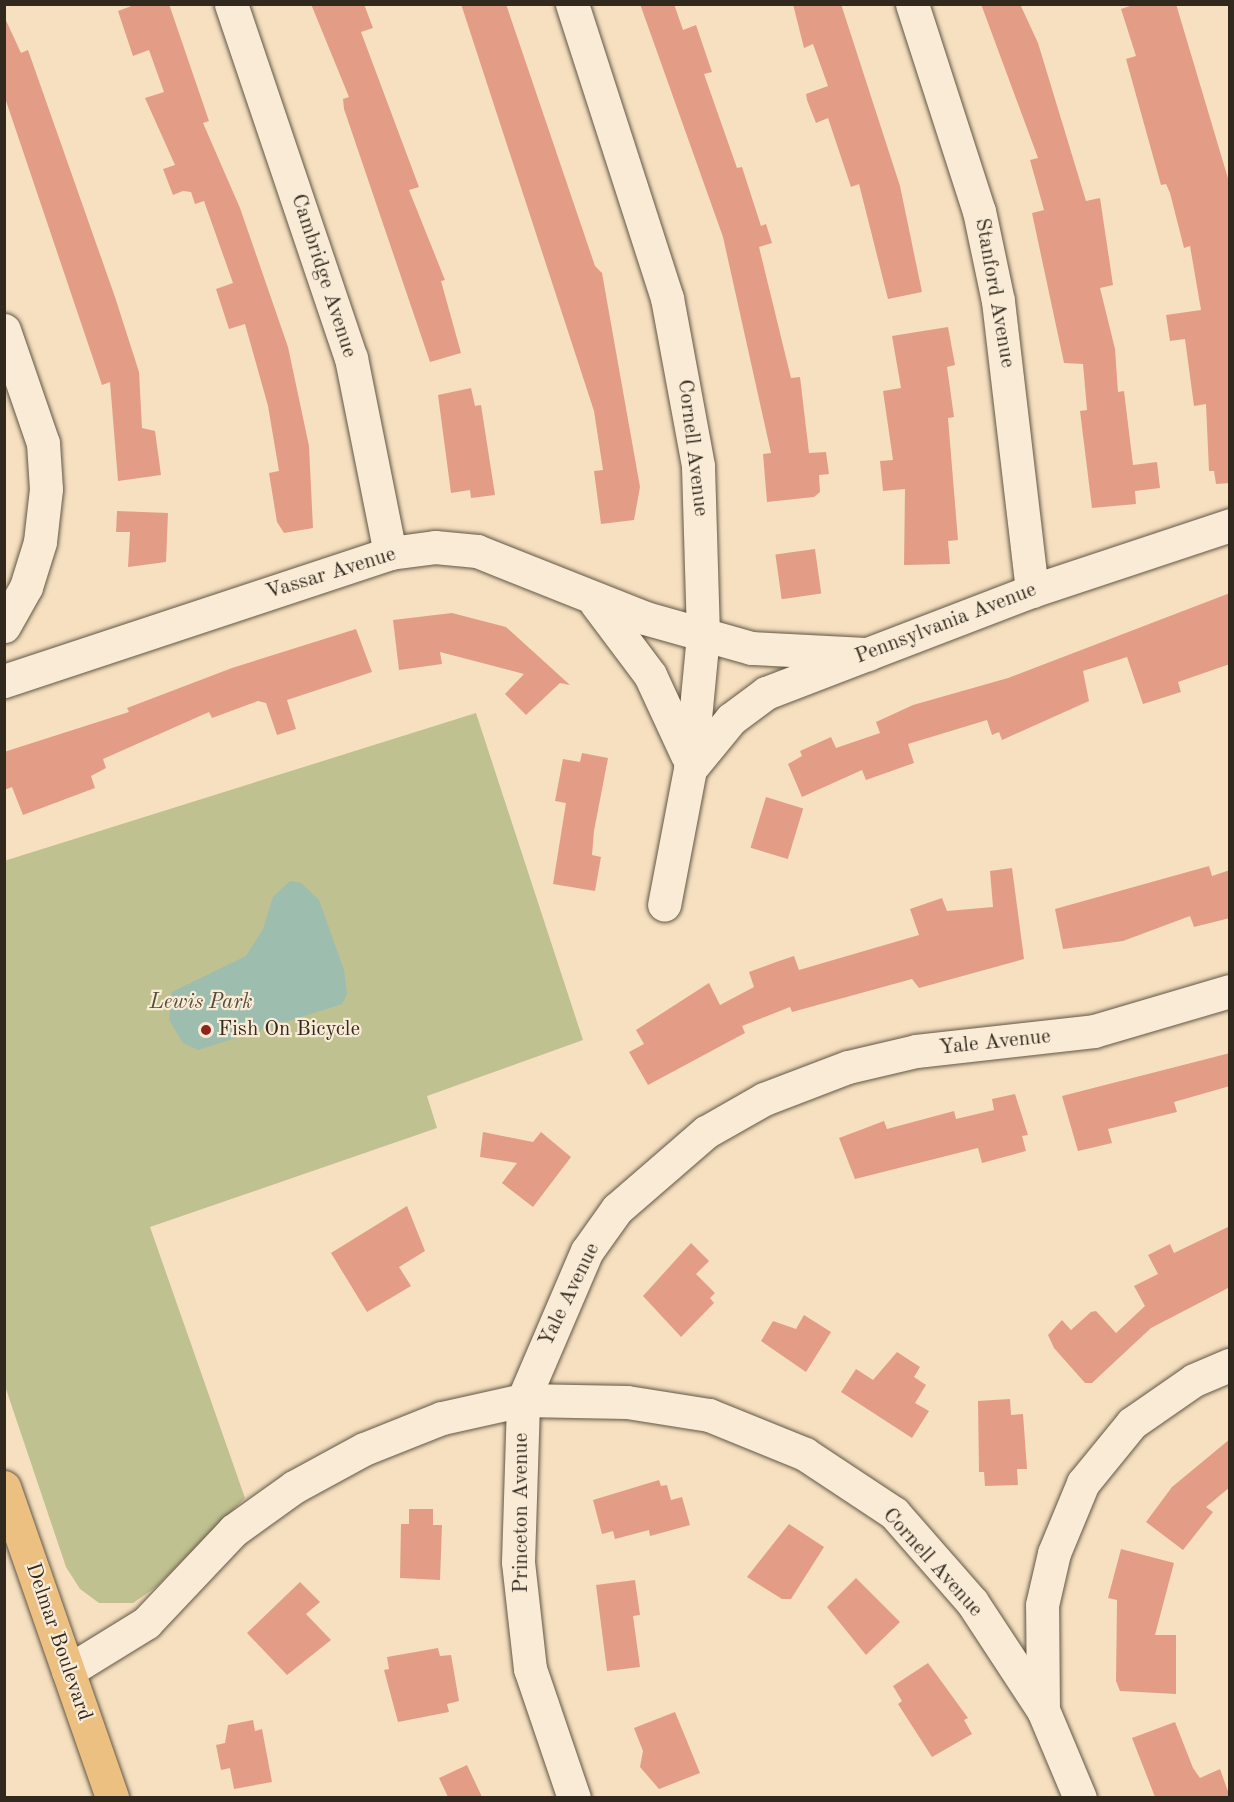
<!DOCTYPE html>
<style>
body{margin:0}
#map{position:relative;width:1234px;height:1802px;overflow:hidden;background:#f6e0c0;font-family:"Old Standard TT",serif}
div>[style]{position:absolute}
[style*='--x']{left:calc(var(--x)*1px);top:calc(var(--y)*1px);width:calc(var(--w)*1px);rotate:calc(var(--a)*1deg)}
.green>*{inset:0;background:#bfc190}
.water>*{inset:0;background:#9dbdae}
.building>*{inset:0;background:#e39d86;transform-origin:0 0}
.roads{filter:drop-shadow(0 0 2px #635746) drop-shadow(0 0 2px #635746)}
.minor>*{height:33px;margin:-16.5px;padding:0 16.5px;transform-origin:16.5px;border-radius:16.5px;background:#f9ebd6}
.major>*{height:33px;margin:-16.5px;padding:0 16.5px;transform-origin:16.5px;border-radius:16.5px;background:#ebc080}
.dots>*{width:16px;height:16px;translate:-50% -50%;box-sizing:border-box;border:3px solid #f9ebd6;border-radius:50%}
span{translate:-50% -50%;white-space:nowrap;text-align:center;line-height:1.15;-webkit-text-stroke:4.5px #f9ebd6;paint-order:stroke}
.street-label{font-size:21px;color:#32291e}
.park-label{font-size:21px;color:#554f3a;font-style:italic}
.poi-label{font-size:21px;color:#32291e}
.left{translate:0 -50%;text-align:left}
.frame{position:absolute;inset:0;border:6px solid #32291e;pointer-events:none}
</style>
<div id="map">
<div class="green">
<i style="clip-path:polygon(476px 713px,583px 1040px,427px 1096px,437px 1128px,150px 1227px,245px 1498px,156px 1587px,133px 1603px,99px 1603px,80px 1589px,66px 1567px,5px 1386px,4px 861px)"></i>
</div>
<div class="water">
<i style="clip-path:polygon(290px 881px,301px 883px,319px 900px,344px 970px,347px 994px,342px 1004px,198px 1050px,183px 1043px,169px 1020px,172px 992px,246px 956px,263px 929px,273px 897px)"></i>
</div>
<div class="building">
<i style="clip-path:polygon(137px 4px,169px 4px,209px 121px,203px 123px,240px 208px,288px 347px,309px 446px,313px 528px,284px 533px,277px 522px,269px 473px,279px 471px,268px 406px,245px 324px,229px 329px,216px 289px,233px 283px,204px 201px,195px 204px,191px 192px,183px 191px,173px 195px,163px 169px,175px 165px,145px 98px,164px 92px,149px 50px,133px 56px,118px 11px)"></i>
<i style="clip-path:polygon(311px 4px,364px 4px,373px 28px,361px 32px,419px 187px,409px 190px,445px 280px,441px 281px,461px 353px,430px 362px,344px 109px,343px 99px,349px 97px)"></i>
<i style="clip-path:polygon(461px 4px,506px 4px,595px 266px,602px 273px,640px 487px,634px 520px,601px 524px,594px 471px,603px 470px,594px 411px)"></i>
<i style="clip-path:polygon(640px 4px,674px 4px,683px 30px,696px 25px,712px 72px,704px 74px,737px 168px,742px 167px,761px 226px,766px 224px,772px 243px,759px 247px,791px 378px,800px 377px,809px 453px,826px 452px,829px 474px,819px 475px,820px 492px,814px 497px,767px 502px,763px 454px,771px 453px,723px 237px)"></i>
<i style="clip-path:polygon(793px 4px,841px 4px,900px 186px,922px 292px,888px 299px,859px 184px,851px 187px,828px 118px,816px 123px,807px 100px,806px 94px,828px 86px,813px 44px,804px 48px)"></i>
<i style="clip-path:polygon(981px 4px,1020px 4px,1038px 43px,1086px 201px,1100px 198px,1113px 285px,1100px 288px,1115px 349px,1118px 392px,1124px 391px,1133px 465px,1157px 462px,1160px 488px,1135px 491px,1136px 504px,1092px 508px,1080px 411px,1087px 410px,1083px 364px,1064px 363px,1032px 213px,1044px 210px,1030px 160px,1038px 158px)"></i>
<i style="clip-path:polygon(1136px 4px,1176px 4px,1230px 185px,1230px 483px,1216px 484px,1214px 471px,1209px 471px,1206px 404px,1194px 406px,1185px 339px,1170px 341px,1166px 315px,1201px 310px,1190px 246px,1184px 248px,1170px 193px,1166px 184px,1161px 185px,1126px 59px,1136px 56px,1121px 9px)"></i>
<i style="clip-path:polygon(4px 16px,21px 53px,28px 50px,115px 297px,139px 372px,142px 428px,155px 431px,161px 475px,118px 481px,110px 382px,102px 385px,4px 95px)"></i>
<i style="clip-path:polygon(948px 327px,955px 365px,947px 367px,954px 417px,948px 418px,958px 540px,948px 541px,950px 564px,904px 565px,905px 489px,883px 491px,880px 461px,893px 460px,883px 391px,901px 388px,892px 336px)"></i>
<i style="clip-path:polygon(471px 388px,475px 406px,481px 405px,495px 495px,471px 498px,470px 490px,451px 493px,438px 395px)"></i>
<i style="clip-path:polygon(117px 511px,168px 513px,166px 562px,128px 567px,130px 532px,116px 532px)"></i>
<i style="left:815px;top:549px;width:45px;height:40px;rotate:82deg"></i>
<i style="clip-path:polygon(1230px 593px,1230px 664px,1178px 682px,1181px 692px,1143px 704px,1127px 657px,1083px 671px,1089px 701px,1002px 740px,999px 732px,992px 735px,987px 720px,908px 744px,914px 763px,866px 780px,862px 770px,802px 797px,788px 764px,802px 756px,800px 751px,831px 737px,836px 748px,880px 733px,876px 722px,913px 705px,1008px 678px)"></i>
<i style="clip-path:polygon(452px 613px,506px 627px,570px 685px,560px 683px,526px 715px,505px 694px,524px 674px,440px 652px,442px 664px,399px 670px,393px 620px)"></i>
<i style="clip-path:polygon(356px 629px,372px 672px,287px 700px,296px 729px,277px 735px,266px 703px,258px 701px,212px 718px,209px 712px,103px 759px,106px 768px,91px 776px,95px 788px,23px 815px,12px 787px,4px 790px,4px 752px,129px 712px,127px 708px,232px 668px)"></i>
<i style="clip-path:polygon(582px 753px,608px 758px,594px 831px,592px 855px,601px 857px,595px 891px,553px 884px,566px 803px,555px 801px,563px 759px,580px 762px)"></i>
<i style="left:766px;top:797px;width:39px;height:53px;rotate:17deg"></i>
<i style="clip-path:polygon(1209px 866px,1212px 876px,1230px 870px,1230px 918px,1194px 927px,1190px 916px,1123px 941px,1063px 949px,1055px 909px)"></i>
<i style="clip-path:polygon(1012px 868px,1024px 959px,919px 988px,912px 979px,792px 1012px,790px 1007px,742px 1026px,745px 1033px,648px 1085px,629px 1052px,644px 1044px,636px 1030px,709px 983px,720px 1005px,754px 987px,749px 972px,779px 961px,794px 956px,799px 970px,919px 935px,910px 909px,942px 898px,947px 911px,993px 907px,990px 871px)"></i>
<i style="clip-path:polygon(1230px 1053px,1230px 1086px,1174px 1102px,1177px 1112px,1108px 1129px,1112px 1143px,1078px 1151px,1062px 1096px)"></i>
<i style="clip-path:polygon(1015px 1094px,1028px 1135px,1022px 1136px,1026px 1151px,982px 1163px,978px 1148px,855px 1179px,839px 1138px,884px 1121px,887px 1129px,954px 1111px,956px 1119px,994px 1110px,992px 1099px)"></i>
<i style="clip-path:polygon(483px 1132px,533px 1142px,541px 1132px,571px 1157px,533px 1207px,502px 1183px,517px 1163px,480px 1157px)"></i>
<i style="clip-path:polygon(407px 1206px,425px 1251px,399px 1267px,411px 1286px,367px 1312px,331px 1253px)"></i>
<i style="clip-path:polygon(1230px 1226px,1230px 1287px,1151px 1328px,1092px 1383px,1085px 1383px,1054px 1348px,1048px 1335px,1062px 1320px,1071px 1330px,1091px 1312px,1096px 1311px,1116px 1333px,1145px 1306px,1134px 1286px,1158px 1274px,1148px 1255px,1170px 1244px,1174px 1253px)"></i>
<i style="clip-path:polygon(691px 1243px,709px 1261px,696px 1274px,715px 1293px,710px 1298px,714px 1303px,681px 1337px,643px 1296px)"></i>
<i style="clip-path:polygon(804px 1315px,831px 1332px,806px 1372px,761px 1341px,773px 1321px,796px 1329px)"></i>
<i style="clip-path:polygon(897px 1352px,920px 1367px,914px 1377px,926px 1385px,915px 1403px,929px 1411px,912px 1438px,841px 1392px,856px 1369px,873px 1380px)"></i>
<i style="clip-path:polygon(1010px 1399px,1011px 1415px,1023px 1414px,1027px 1469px,1017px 1469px,1018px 1485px,985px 1486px,984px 1472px,979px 1472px,978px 1401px)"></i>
<i style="clip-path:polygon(1230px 1439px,1230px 1487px,1206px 1507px,1213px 1512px,1183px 1550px,1146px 1522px,1172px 1487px)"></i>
<i style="clip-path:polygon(659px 1480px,661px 1486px,667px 1485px,671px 1500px,682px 1497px,690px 1525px,650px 1536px,649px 1530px,615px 1539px,613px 1531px,602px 1534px,593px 1500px)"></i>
<i style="clip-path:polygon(409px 1509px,433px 1509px,433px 1525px,442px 1525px,440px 1580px,400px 1578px,401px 1524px,409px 1524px)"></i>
<i style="clip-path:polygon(789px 1524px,824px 1547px,791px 1599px,782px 1599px,747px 1577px)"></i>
<i style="clip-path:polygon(1121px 1549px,1174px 1563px,1155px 1635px,1176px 1635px,1176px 1694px,1120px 1691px,1116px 1681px,1117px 1600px,1108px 1598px)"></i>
<i style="clip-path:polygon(856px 1578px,900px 1622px,866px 1655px,827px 1607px)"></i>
<i style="clip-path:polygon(635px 1580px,640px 1615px,633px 1616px,640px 1667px,607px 1671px,596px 1585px)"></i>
<i style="clip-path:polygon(300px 1582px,320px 1602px,306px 1614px,331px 1640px,287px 1675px,247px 1633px)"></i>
<i style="clip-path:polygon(438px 1648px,440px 1656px,451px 1655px,459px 1701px,447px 1704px,449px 1712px,398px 1722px,384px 1670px,389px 1669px,387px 1657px)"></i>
<i style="clip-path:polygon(928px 1663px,968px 1718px,964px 1720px,972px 1734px,932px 1757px,898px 1704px,902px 1701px,893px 1686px)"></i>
<i style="clip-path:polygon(675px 1712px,700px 1773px,659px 1789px,640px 1767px,643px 1751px,634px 1728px)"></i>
<i style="clip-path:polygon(253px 1720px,255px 1731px,262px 1729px,272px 1782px,234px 1789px,230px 1768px,221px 1770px,216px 1745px,225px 1743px,228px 1725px)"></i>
<i style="clip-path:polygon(1175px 1722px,1193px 1768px,1200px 1778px,1220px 1769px,1230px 1797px,1155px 1797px,1132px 1738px)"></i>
<i style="clip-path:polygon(467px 1765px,482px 1797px,448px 1797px,439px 1778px)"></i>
</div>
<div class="roads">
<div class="minor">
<i style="--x:231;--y:4;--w:374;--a:71.3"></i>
<i style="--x:351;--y:358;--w:199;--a:78.7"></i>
<i style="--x:572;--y:4;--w:309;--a:72.1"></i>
<i style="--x:667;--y:298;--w:171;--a:79.5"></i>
<i style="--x:698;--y:466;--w:169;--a:88.3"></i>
<i style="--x:703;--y:635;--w:135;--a:95.5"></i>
<i style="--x:690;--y:769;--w:138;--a:100.8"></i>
<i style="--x:912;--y:4;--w:218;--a:72.1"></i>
<i style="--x:979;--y:211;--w:92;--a:78.1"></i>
<i style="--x:998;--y:301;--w:292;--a:83.3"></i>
<i style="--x:4;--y:330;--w:120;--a:71"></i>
<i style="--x:43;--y:443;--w:46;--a:86.3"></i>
<i style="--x:46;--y:489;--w:53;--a:96.5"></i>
<i style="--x:40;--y:542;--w:47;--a:107.3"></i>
<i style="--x:26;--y:587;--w:45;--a:119.4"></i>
<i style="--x:596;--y:603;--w:90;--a:53.1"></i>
<i style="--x:650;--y:675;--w:88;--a:65.2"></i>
<i style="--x:4;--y:681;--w:407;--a:-18.3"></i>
<i style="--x:390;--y:553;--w:45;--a:-7.6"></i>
<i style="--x:435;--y:547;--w:42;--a:5.4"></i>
<i style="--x:477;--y:551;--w:181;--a:21.7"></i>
<i style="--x:645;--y:618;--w:111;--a:15.7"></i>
<i style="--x:752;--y:648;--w:116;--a:3"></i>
<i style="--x:690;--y:769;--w:65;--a:-50.6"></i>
<i style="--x:731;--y:719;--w:44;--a:-36.6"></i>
<i style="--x:766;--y:693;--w:285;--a:-21"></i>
<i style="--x:1032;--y:591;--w:209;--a:-18.4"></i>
<i style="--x:68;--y:1671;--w:92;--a:-31.6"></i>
<i style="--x:146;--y:1623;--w:128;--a:-46.6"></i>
<i style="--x:234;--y:1530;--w:74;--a:-35.6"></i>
<i style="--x:294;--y:1487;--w:80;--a:-28.5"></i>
<i style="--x:364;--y:1449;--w:84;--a:-21.7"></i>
<i style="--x:442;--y:1418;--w:83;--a:-12.5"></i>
<i style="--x:523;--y:1400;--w:162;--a:-66.8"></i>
<i style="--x:587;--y:1251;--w:52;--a:-54.5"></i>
<i style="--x:617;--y:1209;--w:118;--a:-40.9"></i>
<i style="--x:706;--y:1132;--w:67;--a:-29.6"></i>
<i style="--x:764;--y:1099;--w:90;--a:-20.9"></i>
<i style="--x:848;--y:1067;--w:70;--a:-13.2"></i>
<i style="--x:916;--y:1051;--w:179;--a:-6.4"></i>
<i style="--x:1094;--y:1031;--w:142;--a:-16.4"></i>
<i style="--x:1043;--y:1710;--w:105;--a:-90.5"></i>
<i style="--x:1042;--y:1605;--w:53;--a:-77"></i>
<i style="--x:1054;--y:1553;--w:76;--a:-67.5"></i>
<i style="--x:1083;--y:1483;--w:77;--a:-50.8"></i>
<i style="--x:1132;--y:1423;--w:75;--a:-34.7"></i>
<i style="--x:1194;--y:1380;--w:39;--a:-23"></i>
<i style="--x:574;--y:1798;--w:136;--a:-108.8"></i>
<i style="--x:530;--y:1669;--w:108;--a:-96.4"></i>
<i style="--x:518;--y:1562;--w:162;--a:-88.2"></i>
<i style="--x:523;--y:1400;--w:104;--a:1.1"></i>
<i style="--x:627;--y:1402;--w:83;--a:9"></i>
<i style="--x:709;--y:1415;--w:104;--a:22.1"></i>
<i style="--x:805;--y:1454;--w:107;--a:33.5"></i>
<i style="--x:894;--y:1513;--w:118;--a:48.8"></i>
<i style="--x:972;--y:1602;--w:129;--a:56.7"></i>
<i style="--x:1043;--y:1710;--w:95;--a:67.2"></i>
</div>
<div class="major">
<i style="--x:4;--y:1487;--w:329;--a:70.8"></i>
</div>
</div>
<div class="dots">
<i style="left:206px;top:1030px;background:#8f2418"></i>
</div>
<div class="street-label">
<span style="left:323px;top:276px;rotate:72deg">Cambridge Avenue</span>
<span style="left:994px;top:293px;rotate:80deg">Stanford Avenue</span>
<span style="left:692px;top:448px;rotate:83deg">Cornell Avenue</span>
<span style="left:331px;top:574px;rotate:-17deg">Vassar Avenue</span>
<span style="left:946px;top:624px;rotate:-21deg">Pennsylvania Avenue</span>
<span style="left:995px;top:1043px;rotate:-6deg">Yale Avenue</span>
<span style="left:570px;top:1295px;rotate:-64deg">Yale Avenue</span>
<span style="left:522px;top:1513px;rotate:-90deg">Princeton Avenue</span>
<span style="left:932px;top:1563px;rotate:48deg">Cornell Avenue</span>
<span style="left:58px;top:1642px;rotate:71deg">Delmar Boulevard</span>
</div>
<div class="park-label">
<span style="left:201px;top:1003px">Lewis Park</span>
</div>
<div class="poi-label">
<span class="left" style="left:218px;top:1030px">Fish On Bicycle</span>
</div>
<div class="frame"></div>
</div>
